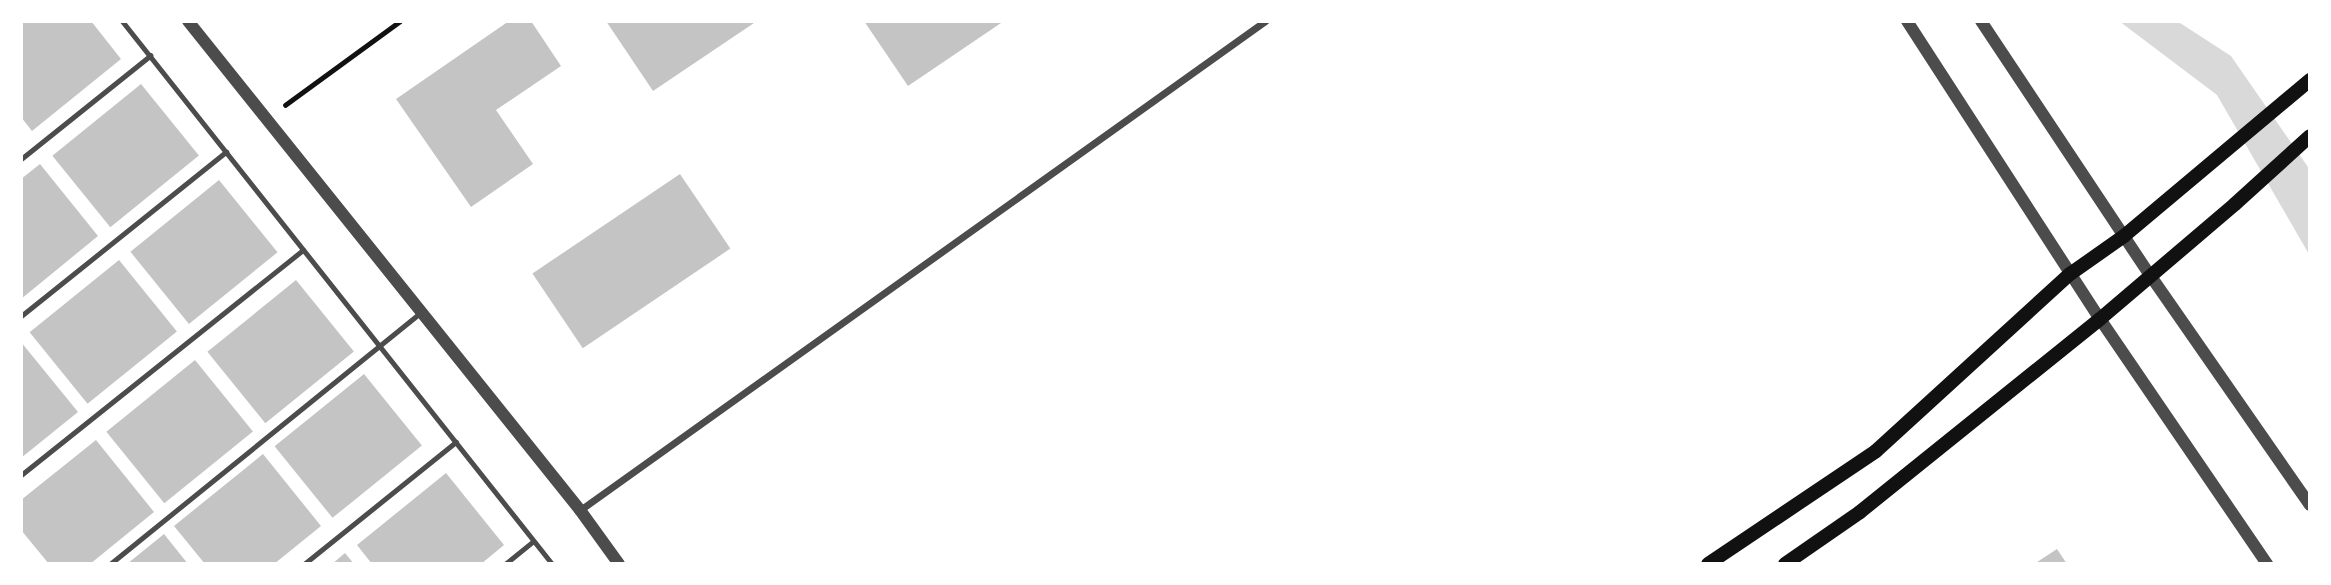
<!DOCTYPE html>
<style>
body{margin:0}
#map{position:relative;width:2331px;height:585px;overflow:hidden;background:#fff;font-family:Helvetica,sans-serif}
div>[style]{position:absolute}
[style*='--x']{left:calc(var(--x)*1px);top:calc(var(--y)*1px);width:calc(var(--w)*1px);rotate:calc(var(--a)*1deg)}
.water>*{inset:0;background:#d9d9d9}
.building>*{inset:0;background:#c4c4c4;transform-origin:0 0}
.path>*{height:4.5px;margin:-2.25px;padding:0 2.25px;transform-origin:2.25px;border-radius:2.25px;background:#111}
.service>*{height:5px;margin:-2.5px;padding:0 2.5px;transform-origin:2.5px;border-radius:2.5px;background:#4c4c4c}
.minor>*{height:7px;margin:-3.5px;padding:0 3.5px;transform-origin:3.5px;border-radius:3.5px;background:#4c4c4c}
.tertiary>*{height:12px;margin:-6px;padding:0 6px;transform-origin:6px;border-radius:6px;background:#4c4c4c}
.secondary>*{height:14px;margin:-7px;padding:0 7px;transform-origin:7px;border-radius:7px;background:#111}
span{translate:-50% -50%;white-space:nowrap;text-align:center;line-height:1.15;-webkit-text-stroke:5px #fff;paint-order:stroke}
.frame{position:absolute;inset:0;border:23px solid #fff;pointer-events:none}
</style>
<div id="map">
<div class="water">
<i style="clip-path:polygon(2119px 21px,2177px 21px,2231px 56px,2310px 170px,2310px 256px,2217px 95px)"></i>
</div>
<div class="building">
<i style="clip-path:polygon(21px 21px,91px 21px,121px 59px,32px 131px,21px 117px)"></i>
<i style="clip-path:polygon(509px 21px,531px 21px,561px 66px,496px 110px,533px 164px,471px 207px,396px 99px)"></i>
<i style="clip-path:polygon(606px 21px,757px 21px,653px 91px)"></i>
<i style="clip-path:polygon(864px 21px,1004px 21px,908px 86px)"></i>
<i style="left:141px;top:84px;width:92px;height:114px;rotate:51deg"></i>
<i style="clip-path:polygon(40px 164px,98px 236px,21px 299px,21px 179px)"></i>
<i style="left:680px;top:174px;width:90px;height:178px;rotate:56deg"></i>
<i style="left:219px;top:180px;width:93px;height:114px;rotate:51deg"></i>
<i style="left:119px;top:260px;width:92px;height:115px;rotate:51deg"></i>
<i style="left:296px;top:280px;width:92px;height:114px;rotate:51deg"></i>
<i style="clip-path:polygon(21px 342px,78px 412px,21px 458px)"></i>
<i style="left:195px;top:360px;width:92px;height:114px;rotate:51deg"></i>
<i style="left:364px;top:374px;width:92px;height:115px;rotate:51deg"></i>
<i style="clip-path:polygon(96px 440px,154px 512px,90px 564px,49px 564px,21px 530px,21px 500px)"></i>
<i style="clip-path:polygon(263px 454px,321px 526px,274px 564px,205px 564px,174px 526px)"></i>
<i style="clip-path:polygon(446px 473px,504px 545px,481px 564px,372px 564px,357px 545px)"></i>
<i style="clip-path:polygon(164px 534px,188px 564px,127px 564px)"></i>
<i style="clip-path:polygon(2057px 549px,2067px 564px,2034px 564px)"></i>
<i style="clip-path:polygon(345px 553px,354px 564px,332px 564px)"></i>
</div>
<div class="path">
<i style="--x:285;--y:105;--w:142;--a:-36.1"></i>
</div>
<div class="service">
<i style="--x:122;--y:21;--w:693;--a:51.62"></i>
<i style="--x:21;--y:159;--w:166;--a:-38.7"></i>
<i style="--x:21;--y:316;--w:263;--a:-38.7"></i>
<i style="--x:21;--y:475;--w:361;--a:-38.6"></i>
<i style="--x:110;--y:564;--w:400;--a:-39"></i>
<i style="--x:304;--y:564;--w:195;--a:-38.8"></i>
<i style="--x:505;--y:564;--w:36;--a:-39"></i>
</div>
<div class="minor">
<i style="--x:580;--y:510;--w:842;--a:-35.52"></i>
</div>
<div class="tertiary">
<i style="--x:188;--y:21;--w:627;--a:51.28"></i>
<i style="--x:580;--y:510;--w:67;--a:54.2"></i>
<i style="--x:1907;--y:21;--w:355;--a:57.1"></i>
<i style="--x:2100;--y:319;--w:297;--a:55.7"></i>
<i style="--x:1981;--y:21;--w:305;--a:56.4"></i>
<i style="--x:2150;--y:275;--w:280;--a:55.2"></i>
</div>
<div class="secondary">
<i style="--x:1708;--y:564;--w:202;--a:-33.9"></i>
<i style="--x:1876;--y:451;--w:263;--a:-42.4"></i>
<i style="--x:2070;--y:274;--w:66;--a:-35.1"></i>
<i style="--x:2124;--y:236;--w:243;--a:-40"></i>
<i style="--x:1785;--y:564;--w:91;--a:-34.7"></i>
<i style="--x:1860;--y:512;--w:308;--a:-38.8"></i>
<i style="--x:2100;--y:319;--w:177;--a:-40.4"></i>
<i style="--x:2235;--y:204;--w:101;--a:-42.2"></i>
</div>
<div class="frame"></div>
</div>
